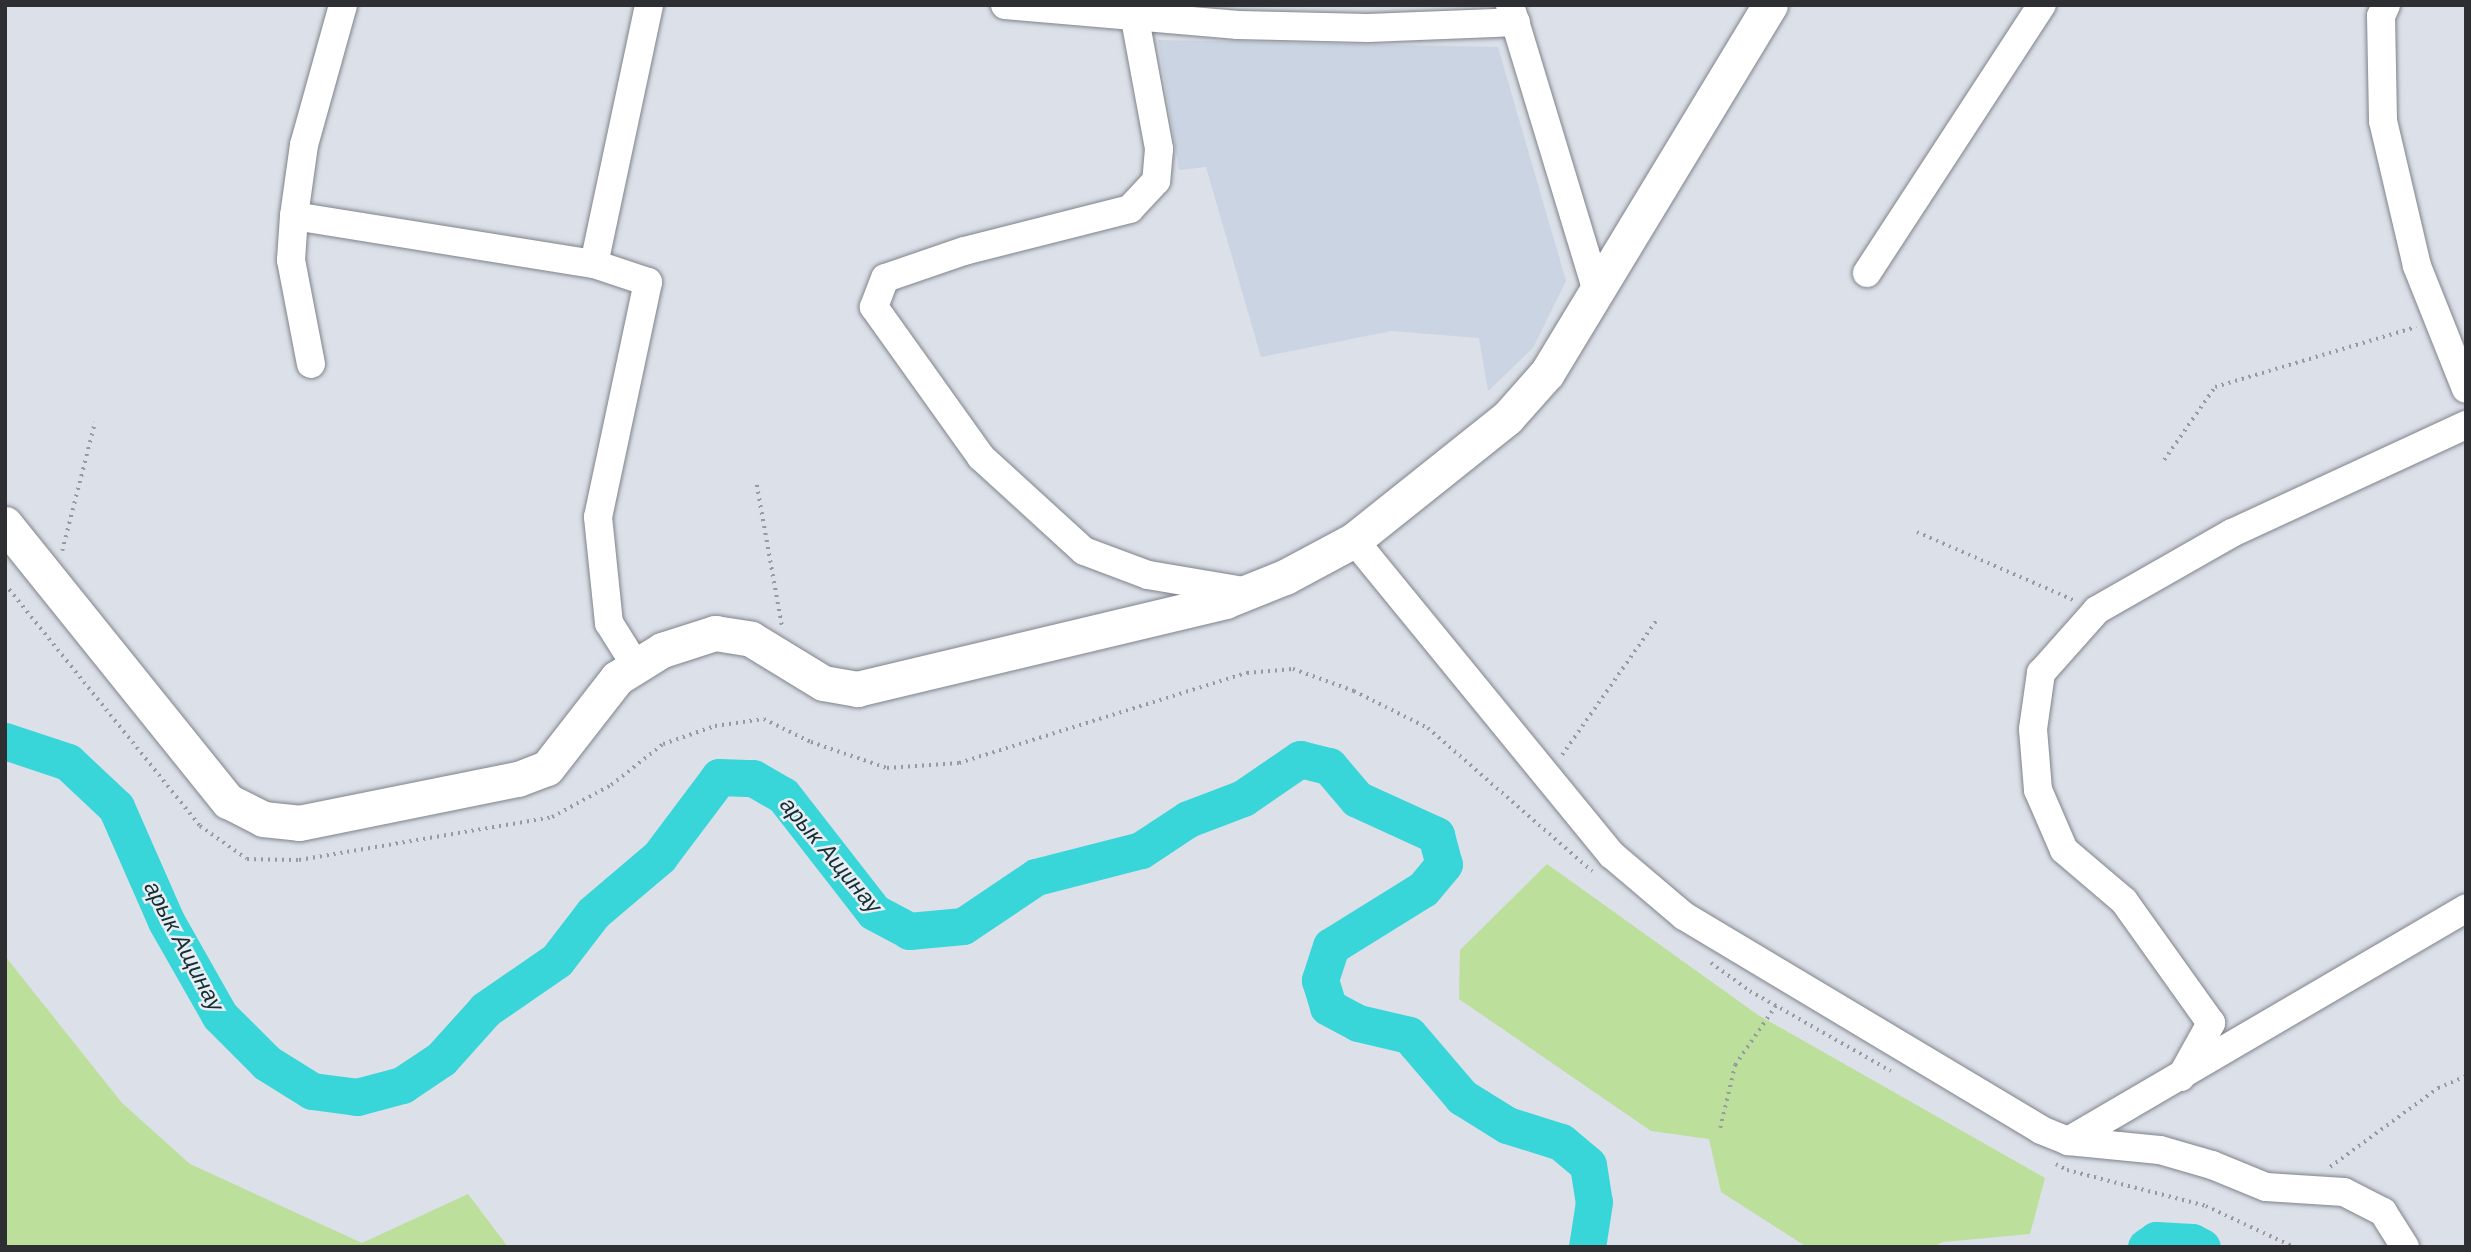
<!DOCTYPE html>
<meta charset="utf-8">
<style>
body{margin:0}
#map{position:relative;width:2471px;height:1252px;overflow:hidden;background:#dce0e8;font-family:Arial,sans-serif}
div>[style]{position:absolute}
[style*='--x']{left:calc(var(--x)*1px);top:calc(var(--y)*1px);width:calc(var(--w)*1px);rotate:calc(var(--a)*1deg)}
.built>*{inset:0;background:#cbd4e2}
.green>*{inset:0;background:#bcdf9b}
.river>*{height:37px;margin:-18.5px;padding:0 18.5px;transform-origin:18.5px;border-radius:18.5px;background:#38d5d9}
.path>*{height:3.5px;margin-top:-1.75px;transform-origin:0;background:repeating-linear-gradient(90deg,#979aa0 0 2px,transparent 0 7px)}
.roads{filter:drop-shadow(0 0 2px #7f838b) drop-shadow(0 0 2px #7f838b)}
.minor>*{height:28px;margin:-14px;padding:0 14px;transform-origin:14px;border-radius:14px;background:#fff}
.major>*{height:35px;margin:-17.5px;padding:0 17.5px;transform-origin:17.5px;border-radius:17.5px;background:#fff}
span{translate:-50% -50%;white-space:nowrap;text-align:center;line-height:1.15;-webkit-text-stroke:5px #e9edf5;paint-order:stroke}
.water-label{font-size:23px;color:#152e2f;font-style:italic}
.frame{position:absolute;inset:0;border:7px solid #2d2f32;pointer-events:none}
</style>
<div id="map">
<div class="built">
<i style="clip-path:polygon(1158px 40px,1498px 47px,1566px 281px,1533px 348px,1488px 391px,1479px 338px,1391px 331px,1261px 357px,1206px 167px,1179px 170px)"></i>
</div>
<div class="green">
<i style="clip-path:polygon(1547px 864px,1758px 1015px,2045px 1178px,2030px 1234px,1943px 1242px,1932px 1247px,1807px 1247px,1721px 1192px,1709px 1139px,1651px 1131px,1459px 999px,1460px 950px)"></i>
<i style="clip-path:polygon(5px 956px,122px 1103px,190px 1164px,362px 1243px,468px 1194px,508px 1247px,5px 1247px)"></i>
</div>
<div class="river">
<i style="--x:5;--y:741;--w:66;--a:18.4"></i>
<i style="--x:68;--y:762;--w:66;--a:43.2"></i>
<i style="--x:116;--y:807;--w:124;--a:66.3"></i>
<i style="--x:166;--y:921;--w:109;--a:60.4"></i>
<i style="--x:220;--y:1016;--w:66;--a:45"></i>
<i style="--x:267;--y:1063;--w:53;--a:31.9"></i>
<i style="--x:312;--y:1091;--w:45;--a:7.6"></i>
<i style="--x:357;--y:1097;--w:47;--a:-14.9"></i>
<i style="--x:402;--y:1085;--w:47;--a:-33.7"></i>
<i style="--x:441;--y:1059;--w:67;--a:-48"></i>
<i style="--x:486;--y:1009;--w:86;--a:-34.6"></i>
<i style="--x:557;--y:960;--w:59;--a:-52.5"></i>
<i style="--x:593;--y:913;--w:87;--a:-40.3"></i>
<i style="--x:659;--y:857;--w:100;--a:-53.1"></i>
<i style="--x:719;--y:777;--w:34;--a:2"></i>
<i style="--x:753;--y:778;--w:34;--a:30"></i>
<i style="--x:783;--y:795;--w:148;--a:52.1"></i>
<i style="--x:874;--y:912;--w:40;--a:28"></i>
<i style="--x:909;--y:931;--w:54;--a:-5.3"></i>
<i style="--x:963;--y:926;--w:88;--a:-33.9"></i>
<i style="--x:1036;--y:877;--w:108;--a:-14.4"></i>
<i style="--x:1141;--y:850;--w:56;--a:-33.4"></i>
<i style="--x:1188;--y:819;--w:59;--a:-20.9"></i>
<i style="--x:1243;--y:798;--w:69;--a:-34.4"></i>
<i style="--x:1300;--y:759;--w:30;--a:14"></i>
<i style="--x:1329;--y:766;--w:43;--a:49.7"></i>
<i style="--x:1357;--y:799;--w:87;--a:24.5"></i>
<i style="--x:1436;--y:835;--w:30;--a:75"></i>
<i style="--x:1444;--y:864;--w:33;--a:130"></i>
<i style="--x:1423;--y:889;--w:108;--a:148.2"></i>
<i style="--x:1331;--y:946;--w:36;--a:108"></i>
<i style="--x:1320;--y:980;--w:28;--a:73"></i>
<i style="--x:1328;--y:1007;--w:34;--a:28"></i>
<i style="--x:1358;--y:1023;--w:52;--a:13.2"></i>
<i style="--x:1409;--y:1035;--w:82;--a:49.5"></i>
<i style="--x:1462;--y:1097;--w:53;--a:31.9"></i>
<i style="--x:1507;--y:1125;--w:57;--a:17.5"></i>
<i style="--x:1561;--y:1142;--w:35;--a:40"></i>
<i style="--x:1588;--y:1165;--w:37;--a:81"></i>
<i style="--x:1594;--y:1202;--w:46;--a:98.8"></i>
<i style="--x:2146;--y:1247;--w:12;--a:-35"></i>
<i style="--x:2156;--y:1240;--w:36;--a:3"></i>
<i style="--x:2192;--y:1242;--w:11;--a:27"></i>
</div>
<div class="path">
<i style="--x:2164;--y:460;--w:89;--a:-55.1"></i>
<i style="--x:2215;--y:387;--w:210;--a:-16.6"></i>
<i style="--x:757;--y:485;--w:143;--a:79.9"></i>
<i style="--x:1917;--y:532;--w:173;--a:23.5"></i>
<i style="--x:62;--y:551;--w:133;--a:-75.7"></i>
<i style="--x:5;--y:584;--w:311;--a:51.1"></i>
<i style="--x:200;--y:826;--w:57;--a:35.1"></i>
<i style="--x:247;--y:859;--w:52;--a:1.1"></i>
<i style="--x:299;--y:860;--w:257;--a:-9.6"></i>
<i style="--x:552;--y:817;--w:67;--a:-28.5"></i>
<i style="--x:611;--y:785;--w:66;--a:-38.3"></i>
<i style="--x:663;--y:744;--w:55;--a:-19.1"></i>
<i style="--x:715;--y:726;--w:49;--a:-8.1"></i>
<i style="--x:764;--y:719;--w:52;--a:26.1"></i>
<i style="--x:811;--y:742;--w:80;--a:18.9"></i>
<i style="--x:887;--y:768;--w:72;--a:-4"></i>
<i style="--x:959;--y:763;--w:302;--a:-17.4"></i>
<i style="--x:1247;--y:673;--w:46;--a:-5"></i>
<i style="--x:1293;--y:669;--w:65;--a:19.8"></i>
<i style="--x:1354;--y:691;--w:83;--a:26.6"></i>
<i style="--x:1428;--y:728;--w:218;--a:41.1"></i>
<i style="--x:1562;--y:755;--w:164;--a:-55"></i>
<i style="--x:1711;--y:963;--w:48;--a:35.7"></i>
<i style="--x:1750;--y:991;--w:162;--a:29.6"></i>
<i style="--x:1720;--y:1128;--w:65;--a:-76.6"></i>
<i style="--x:1735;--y:1065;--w:74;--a:-55.5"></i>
<i style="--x:2056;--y:1164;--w:13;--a:29"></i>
<i style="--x:2067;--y:1170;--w:144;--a:14.5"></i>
<i style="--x:2206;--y:1206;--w:97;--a:25"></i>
<i style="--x:2330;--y:1167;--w:134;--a:-36.2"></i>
<i style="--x:2438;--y:1088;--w:30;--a:-23"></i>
</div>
<div class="roads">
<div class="minor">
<i style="--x:1005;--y:5;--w:234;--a:4.9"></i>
<i style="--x:1238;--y:25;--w:130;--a:1.3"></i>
<i style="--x:1368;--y:28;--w:148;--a:-2.3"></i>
<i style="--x:1510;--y:5;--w:299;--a:73.1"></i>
<i style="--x:2386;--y:5;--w:12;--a:114"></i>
<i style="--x:2381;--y:16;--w:105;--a:88.9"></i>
<i style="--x:2383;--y:121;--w:149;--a:76.8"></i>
<i style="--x:2417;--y:266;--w:132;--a:68.3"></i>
<i style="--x:1135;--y:19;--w:132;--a:79.5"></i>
<i style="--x:1159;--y:149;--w:32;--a:95"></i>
<i style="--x:1156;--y:181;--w:38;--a:133"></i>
<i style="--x:1130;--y:209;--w:171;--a:165.8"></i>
<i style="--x:964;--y:251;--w:83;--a:161.1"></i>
<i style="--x:885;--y:278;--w:31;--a:111"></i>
<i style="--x:874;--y:307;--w:184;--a:54.5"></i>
<i style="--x:981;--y:457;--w:139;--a:42.4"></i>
<i style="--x:1084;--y:551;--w:68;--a:20.6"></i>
<i style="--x:1148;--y:575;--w:101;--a:9.6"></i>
<i style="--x:294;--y:216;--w:304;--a:9.1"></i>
<i style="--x:594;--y:264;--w:57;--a:18.4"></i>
<i style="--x:648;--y:282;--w:240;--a:102"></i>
<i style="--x:598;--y:517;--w:107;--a:84.1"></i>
<i style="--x:609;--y:623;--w:51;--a:57.9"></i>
<i style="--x:594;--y:264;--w:265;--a:-78"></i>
<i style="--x:1867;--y:273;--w:320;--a:-56.9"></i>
<i style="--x:311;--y:364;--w:106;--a:-100.9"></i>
<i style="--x:291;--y:260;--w:44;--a:-86.1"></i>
<i style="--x:294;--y:216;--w:72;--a:-82"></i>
<i style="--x:304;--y:145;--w:145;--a:-74.4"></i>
<i style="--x:1354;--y:540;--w:407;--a:50.7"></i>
<i style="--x:1612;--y:855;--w:94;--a:40.3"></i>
<i style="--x:1684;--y:916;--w:416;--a:30.9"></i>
<i style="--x:2041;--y:1130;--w:29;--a:22"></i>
<i style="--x:2068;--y:1141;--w:92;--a:5.6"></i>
<i style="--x:2160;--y:1150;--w:54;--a:16.1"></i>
<i style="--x:2212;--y:1165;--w:58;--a:22.2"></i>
<i style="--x:2266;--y:1187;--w:78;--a:3.7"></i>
<i style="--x:2344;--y:1192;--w:44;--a:27.1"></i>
<i style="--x:2383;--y:1212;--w:41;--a:57.8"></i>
<i style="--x:2181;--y:1077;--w:62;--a:-60.9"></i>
<i style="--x:2211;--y:1023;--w:150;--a:-125.5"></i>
<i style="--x:2124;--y:901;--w:79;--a:-139.6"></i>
<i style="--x:2064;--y:850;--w:65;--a:-113.4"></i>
<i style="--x:2038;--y:790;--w:61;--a:-94.7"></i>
<i style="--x:2033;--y:729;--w:57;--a:-81.9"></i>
<i style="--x:2041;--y:673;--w:84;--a:-48.4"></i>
<i style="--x:2097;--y:610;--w:155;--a:-29.7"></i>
<i style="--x:2232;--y:533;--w:258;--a:-24.8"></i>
<i style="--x:2068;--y:1141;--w:461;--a:-30.3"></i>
</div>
<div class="major">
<i style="--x:5;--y:524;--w:356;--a:51.2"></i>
<i style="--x:228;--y:801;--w:39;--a:27"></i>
<i style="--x:263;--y:819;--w:36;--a:6"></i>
<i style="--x:299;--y:823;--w:223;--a:-11.4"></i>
<i style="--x:518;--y:779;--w:31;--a:-21"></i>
<i style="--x:547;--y:768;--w:114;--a:-52.1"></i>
<i style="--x:617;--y:678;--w:53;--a:-31.9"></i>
<i style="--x:662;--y:650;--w:56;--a:-17.8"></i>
<i style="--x:715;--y:633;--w:36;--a:9"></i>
<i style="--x:751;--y:639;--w:84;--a:31.4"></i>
<i style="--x:823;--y:683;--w:35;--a:10"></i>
<i style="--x:857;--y:689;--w:378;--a:-13.4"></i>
<i style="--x:1225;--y:601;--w:65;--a:-21.8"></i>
<i style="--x:1285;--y:577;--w:78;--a:-28.2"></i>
<i style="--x:1354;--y:540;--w:196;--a:-38.6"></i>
<i style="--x:1507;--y:418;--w:60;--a:-48.4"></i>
<i style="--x:1547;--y:373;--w:430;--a:-58.8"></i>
</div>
</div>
<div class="water-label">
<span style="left:831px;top:855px;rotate:50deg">арык Ащинау</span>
<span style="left:184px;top:946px;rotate:62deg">арык Ащинау</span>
</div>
<div class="frame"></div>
</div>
